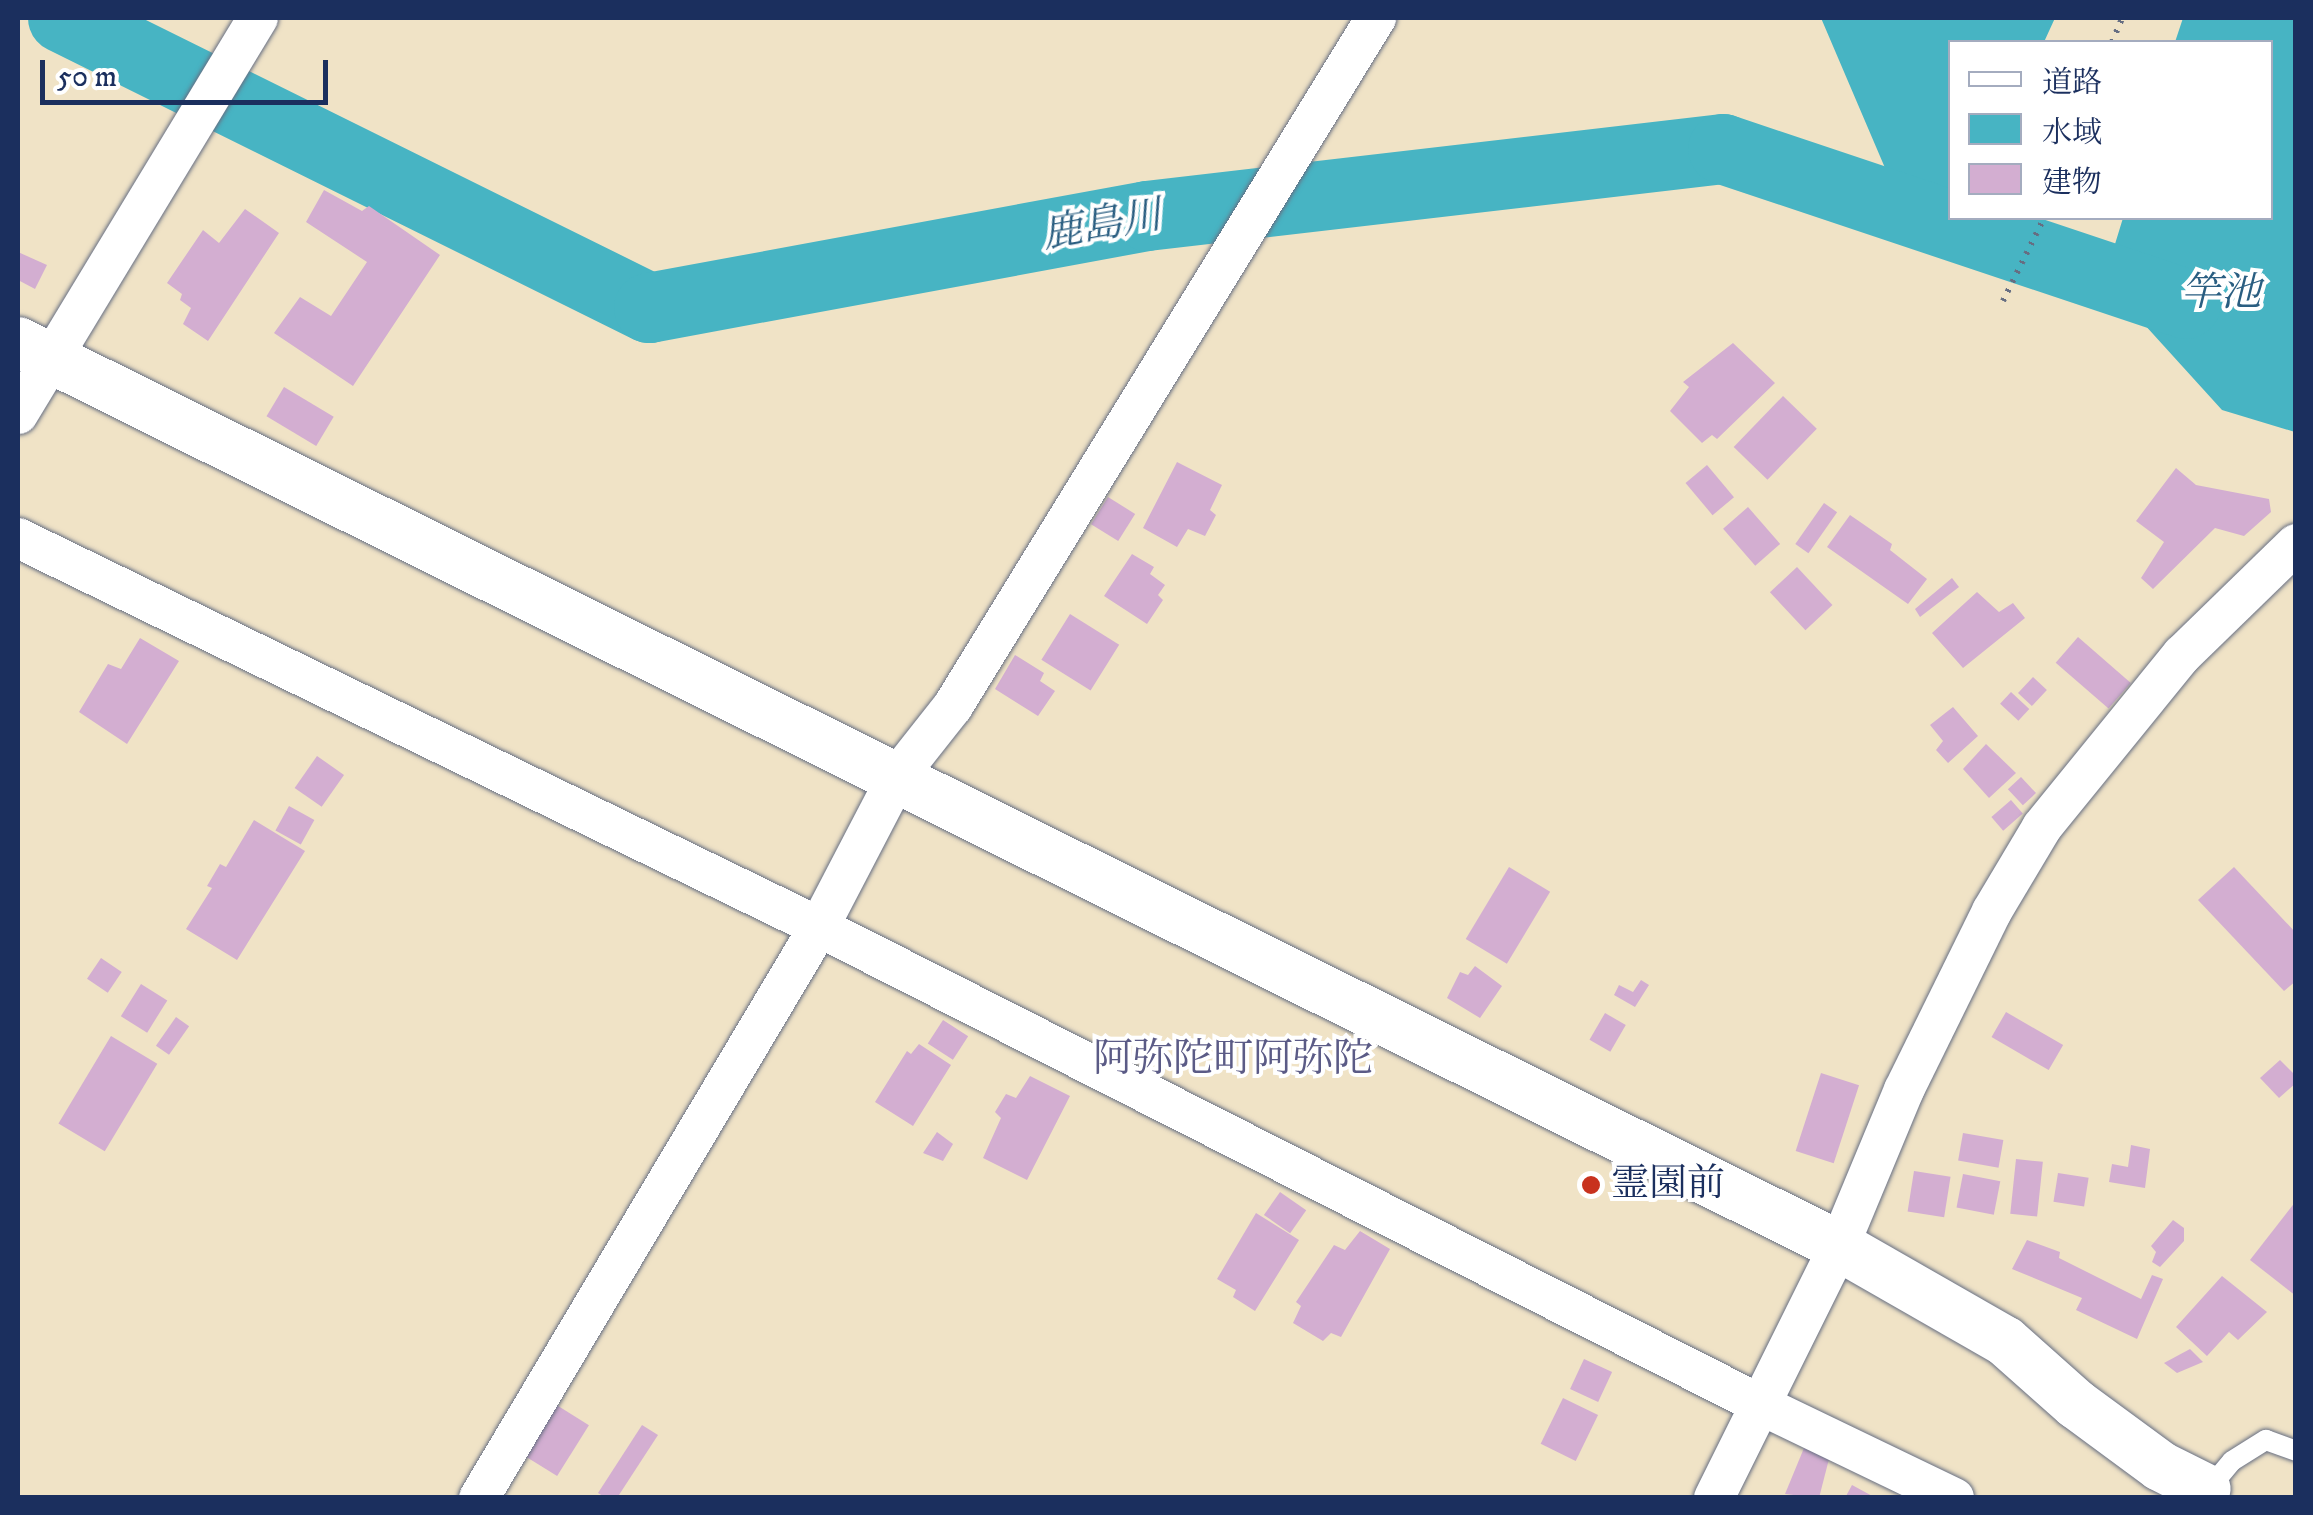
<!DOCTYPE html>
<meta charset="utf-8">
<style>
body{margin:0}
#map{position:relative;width:2313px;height:1515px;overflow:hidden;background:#f0e3c6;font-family:"IM FELL DW Pica","Noto Serif JP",serif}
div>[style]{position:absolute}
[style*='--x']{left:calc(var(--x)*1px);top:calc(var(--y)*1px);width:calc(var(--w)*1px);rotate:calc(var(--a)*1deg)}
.water>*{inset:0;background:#47b4c3}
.river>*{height:70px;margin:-35px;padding:0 35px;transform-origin:35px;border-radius:35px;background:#47b4c3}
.building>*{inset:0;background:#d3aed1;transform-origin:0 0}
.path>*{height:6px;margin-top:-3px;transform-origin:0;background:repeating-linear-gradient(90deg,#666e82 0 2.5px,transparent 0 10.5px)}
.roads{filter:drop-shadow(0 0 2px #666e82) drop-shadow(0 0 2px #666e82)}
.service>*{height:20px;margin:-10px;padding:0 10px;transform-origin:10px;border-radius:10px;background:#fff}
.minor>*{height:40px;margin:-20px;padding:0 20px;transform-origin:20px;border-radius:20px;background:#fff}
.tertiary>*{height:50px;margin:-25px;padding:0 25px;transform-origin:25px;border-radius:25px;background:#fff}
.dots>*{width:28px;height:28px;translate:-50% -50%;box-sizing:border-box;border:5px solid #fff;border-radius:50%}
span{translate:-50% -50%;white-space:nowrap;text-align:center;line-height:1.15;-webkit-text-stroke:8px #fff;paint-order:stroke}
.poi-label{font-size:38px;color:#1b2f5e}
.left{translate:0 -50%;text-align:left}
.water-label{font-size:40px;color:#2a5e81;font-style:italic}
.neighbourhood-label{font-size:40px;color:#5b5b86}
.frame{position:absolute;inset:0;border:20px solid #1b2f5e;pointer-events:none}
.legend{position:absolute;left:1948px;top:40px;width:325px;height:180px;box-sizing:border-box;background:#fff;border:2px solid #a4acbf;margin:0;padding:12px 18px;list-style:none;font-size:30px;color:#1b2f5e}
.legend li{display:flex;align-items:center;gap:20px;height:50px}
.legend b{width:50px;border:2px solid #a4acbf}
.scale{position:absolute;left:40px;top:60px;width:288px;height:45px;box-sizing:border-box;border:5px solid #1b2f5e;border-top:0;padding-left:12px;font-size:30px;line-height:35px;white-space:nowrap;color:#1b2f5e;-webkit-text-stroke:8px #fff;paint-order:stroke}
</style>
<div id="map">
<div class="water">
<i style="clip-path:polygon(1821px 18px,2055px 18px,2044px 42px,1950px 42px,1950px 212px,1897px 196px)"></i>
<i style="clip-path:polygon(2183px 18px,2295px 18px,2295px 432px,2222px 410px,2104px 280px,2123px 218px,2270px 218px,2270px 42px,2175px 42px)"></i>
</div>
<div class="river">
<i style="--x:63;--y:18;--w:654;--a:26.33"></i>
<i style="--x:649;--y:308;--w:506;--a:-10.47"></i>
<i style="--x:1147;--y:216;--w:580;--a:-6.63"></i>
<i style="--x:1723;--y:149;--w:488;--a:18.5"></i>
</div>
<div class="building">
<i style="clip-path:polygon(324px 190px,362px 211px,369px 206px,440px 255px,353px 386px,274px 333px,300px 297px,331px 316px,367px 262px,306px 222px)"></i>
<i style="clip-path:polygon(245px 209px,279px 233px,208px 341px,183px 324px,191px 308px,180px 300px,182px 294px,167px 283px,203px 230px,219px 243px)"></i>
<i style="clip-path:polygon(18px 252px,47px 265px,35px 289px,18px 280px)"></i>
<i style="clip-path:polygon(1733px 343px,1775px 383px,1717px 439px,1712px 435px,1702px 443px,1670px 411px,1689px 387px,1683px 382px)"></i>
<i style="left:284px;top:387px;width:58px;height:34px;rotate:31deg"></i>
<i style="left:1783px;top:396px;width:47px;height:71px;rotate:44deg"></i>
<i style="clip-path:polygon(1177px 462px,1222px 485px,1210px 510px,1216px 515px,1205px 536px,1188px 529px,1177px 547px,1143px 528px)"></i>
<i style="left:1707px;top:465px;width:42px;height:28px;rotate:50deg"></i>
<i style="clip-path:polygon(2176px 468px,2196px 485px,2269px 499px,2271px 512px,2244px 536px,2215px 528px,2153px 589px,2141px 578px,2164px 542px,2136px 521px)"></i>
<i style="left:1108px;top:497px;width:32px;height:32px;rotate:32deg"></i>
<i style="left:1824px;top:503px;width:16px;height:50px;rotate:35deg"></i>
<i style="left:1748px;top:507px;width:49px;height:33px;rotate:49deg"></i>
<i style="clip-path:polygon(1850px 515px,1892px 544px,1890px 550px,1927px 579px,1908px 604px,1827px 547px)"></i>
<i style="clip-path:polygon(1132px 554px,1154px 567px,1150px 574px,1165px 585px,1158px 595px,1163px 600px,1147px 624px,1104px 596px)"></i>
<i style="left:1797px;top:567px;width:52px;height:37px;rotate:47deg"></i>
<i style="clip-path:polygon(1952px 578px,1959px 587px,1920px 617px,1915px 609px)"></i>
<i style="clip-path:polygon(1977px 592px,1999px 612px,2013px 603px,2025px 618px,1963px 668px,1932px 633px)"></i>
<i style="left:1070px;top:614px;width:58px;height:54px;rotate:32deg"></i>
<i style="left:2078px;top:637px;width:70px;height:34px;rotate:41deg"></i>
<i style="clip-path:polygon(140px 638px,179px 661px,127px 744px,79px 712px,108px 664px,121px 669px)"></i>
<i style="clip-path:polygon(1015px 655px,1044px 673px,1040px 681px,1055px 691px,1038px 716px,995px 689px)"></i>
<i style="left:2033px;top:677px;width:19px;height:22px;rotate:43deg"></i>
<i style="left:2011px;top:692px;width:25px;height:16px;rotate:43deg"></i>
<i style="clip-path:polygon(1953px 707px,1978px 736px,1948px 763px,1936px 750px,1943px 741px,1930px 725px)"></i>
<i style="clip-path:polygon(1986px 744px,2016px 773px,1989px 798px,1963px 769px)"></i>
<i style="left:317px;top:756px;width:33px;height:39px;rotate:35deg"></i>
<i style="left:2021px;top:777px;width:22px;height:18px;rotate:47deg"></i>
<i style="left:2011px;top:800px;width:18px;height:26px;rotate:49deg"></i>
<i style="left:289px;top:806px;width:29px;height:28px;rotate:29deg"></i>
<i style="clip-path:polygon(254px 820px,305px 851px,237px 960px,186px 929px,212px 888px,207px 886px,220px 864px,226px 867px)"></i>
<i style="left:1509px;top:867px;width:48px;height:84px;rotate:31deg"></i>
<i style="clip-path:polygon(2234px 867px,2296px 933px,2296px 981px,2284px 991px,2198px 900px)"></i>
<i style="left:101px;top:958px;width:25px;height:25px;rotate:34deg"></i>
<i style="clip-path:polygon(1475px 966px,1502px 986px,1480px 1018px,1447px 998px,1460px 972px,1468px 975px)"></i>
<i style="clip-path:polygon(1641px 980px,1649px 985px,1635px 1007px,1614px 995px,1619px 985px,1633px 992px)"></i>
<i style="left:141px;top:984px;width:31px;height:38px;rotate:32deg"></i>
<i style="left:2006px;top:1012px;width:66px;height:29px;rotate:30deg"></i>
<i style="left:1605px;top:1013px;width:24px;height:31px;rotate:30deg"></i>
<i style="left:176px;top:1017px;width:16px;height:35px;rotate:35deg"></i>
<i style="left:943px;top:1020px;width:30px;height:28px;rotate:33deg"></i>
<i style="left:111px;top:1036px;width:54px;height:102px;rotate:31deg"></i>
<i style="clip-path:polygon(919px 1044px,951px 1065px,913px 1126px,875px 1102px,907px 1051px,911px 1054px)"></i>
<i style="clip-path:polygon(2280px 1060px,2296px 1076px,2296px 1083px,2279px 1098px,2260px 1078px)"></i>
<i style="left:1821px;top:1073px;width:40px;height:82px;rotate:18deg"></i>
<i style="clip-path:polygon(1030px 1076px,1070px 1096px,1027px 1180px,983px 1158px,1001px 1118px,995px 1112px,1006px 1094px,1016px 1098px)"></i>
<i style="clip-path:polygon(937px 1132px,953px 1144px,943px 1161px,923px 1153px)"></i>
<i style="left:1963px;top:1133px;width:41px;height:28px;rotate:10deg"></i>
<i style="clip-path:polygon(2131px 1145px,2150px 1149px,2145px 1188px,2109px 1182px,2112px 1164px,2128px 1167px)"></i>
<i style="left:2016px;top:1159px;width:27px;height:55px;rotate:6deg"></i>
<i style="left:1914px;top:1171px;width:37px;height:41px;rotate:9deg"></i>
<i style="left:2058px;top:1173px;width:31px;height:29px;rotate:9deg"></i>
<i style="left:1963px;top:1174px;width:38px;height:34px;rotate:11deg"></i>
<i style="left:1280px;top:1192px;width:32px;height:28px;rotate:35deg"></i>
<i style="clip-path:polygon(2296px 1201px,2296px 1296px,2250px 1260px)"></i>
<i style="clip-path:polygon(1256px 1213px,1299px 1240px,1255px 1311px,1233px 1297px,1236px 1290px,1217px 1279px)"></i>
<i style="clip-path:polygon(2173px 1220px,2184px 1228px,2184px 1241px,2160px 1267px,2152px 1262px,2156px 1252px,2151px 1246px)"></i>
<i style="clip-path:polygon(1360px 1231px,1390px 1249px,1341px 1337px,1331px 1333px,1323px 1341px,1293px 1323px,1301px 1306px,1296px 1302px,1334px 1245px,1345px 1250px)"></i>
<i style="clip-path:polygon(2027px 1240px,2060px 1252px,2059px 1258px,2141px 1299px,2152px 1275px,2163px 1279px,2137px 1339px,2076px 1310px,2082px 1298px,2012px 1269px)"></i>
<i style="clip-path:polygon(2222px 1276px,2267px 1312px,2238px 1340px,2229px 1332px,2207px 1356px,2176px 1327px)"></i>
<i style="clip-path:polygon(2190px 1349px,2203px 1362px,2177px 1373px,2164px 1363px)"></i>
<i style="left:1584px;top:1359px;width:31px;height:33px;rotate:25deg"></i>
<i style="left:1563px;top:1398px;width:39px;height:51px;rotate:26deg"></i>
<i style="left:555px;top:1404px;width:40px;height:60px;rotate:32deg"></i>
<i style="clip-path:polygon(642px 1425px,658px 1435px,617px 1498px,606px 1498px,598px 1493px)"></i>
<i style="clip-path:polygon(1804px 1448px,1829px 1459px,1819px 1498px,1785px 1494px)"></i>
<i style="clip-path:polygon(1852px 1485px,1876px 1498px,1845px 1498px)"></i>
</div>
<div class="path">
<i style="--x:2112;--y:42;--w:26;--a:-67"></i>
<i style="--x:2003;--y:301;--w:93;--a:-63.7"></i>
</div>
<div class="roads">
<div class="service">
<i style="--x:2206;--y:1492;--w:40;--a:-50"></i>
<i style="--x:2232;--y:1461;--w:40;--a:-32"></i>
<i style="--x:2266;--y:1440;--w:32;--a:20"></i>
</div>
<div class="minor">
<i style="--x:18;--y:414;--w:463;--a:-58.8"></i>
<i style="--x:18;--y:538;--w:890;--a:25.9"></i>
<i style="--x:819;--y:927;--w:1059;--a:26.9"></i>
<i style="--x:1763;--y:1406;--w:212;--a:25.7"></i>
<i style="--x:479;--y:1498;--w:665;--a:-59.23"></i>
<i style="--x:819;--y:927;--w:169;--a:-62.5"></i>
<i style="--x:897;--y:777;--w:90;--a:-51.7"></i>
<i style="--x:953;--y:706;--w:808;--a:-58.42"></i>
<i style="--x:1714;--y:1498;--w:281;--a:-63.6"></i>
<i style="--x:1839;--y:1246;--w:169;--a:-67.4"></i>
<i style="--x:1904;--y:1090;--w:199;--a:-63.8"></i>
<i style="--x:1992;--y:911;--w:98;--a:-59.2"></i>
<i style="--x:2042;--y:827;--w:222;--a:-50.9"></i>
<i style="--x:2182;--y:655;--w:159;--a:-44.2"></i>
</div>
<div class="tertiary">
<i style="--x:18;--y:342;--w:2033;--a:26.4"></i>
<i style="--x:1839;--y:1246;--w:191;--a:29.8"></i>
<i style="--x:2005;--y:1341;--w:95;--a:41.6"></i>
<i style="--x:2076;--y:1404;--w:104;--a:36.4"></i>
<i style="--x:2160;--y:1466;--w:51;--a:26.6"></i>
</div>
</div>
<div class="dots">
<i style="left:1591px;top:1185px;background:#c8321e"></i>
</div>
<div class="poi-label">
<span class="left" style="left:1611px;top:1185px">霊園前</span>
</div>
<div class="water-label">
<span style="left:1102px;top:226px;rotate:-10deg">鹿島川</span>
<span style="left:2221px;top:294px">竿池</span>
</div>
<div class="neighbourhood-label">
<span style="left:1233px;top:1060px">阿弥陀町阿弥陀</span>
</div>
<div class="frame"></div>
<ul class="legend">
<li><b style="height:12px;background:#fff"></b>道路</li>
<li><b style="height:28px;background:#47b4c3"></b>水域</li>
<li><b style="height:28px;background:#d3aed1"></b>建物</li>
</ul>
<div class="scale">50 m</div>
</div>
